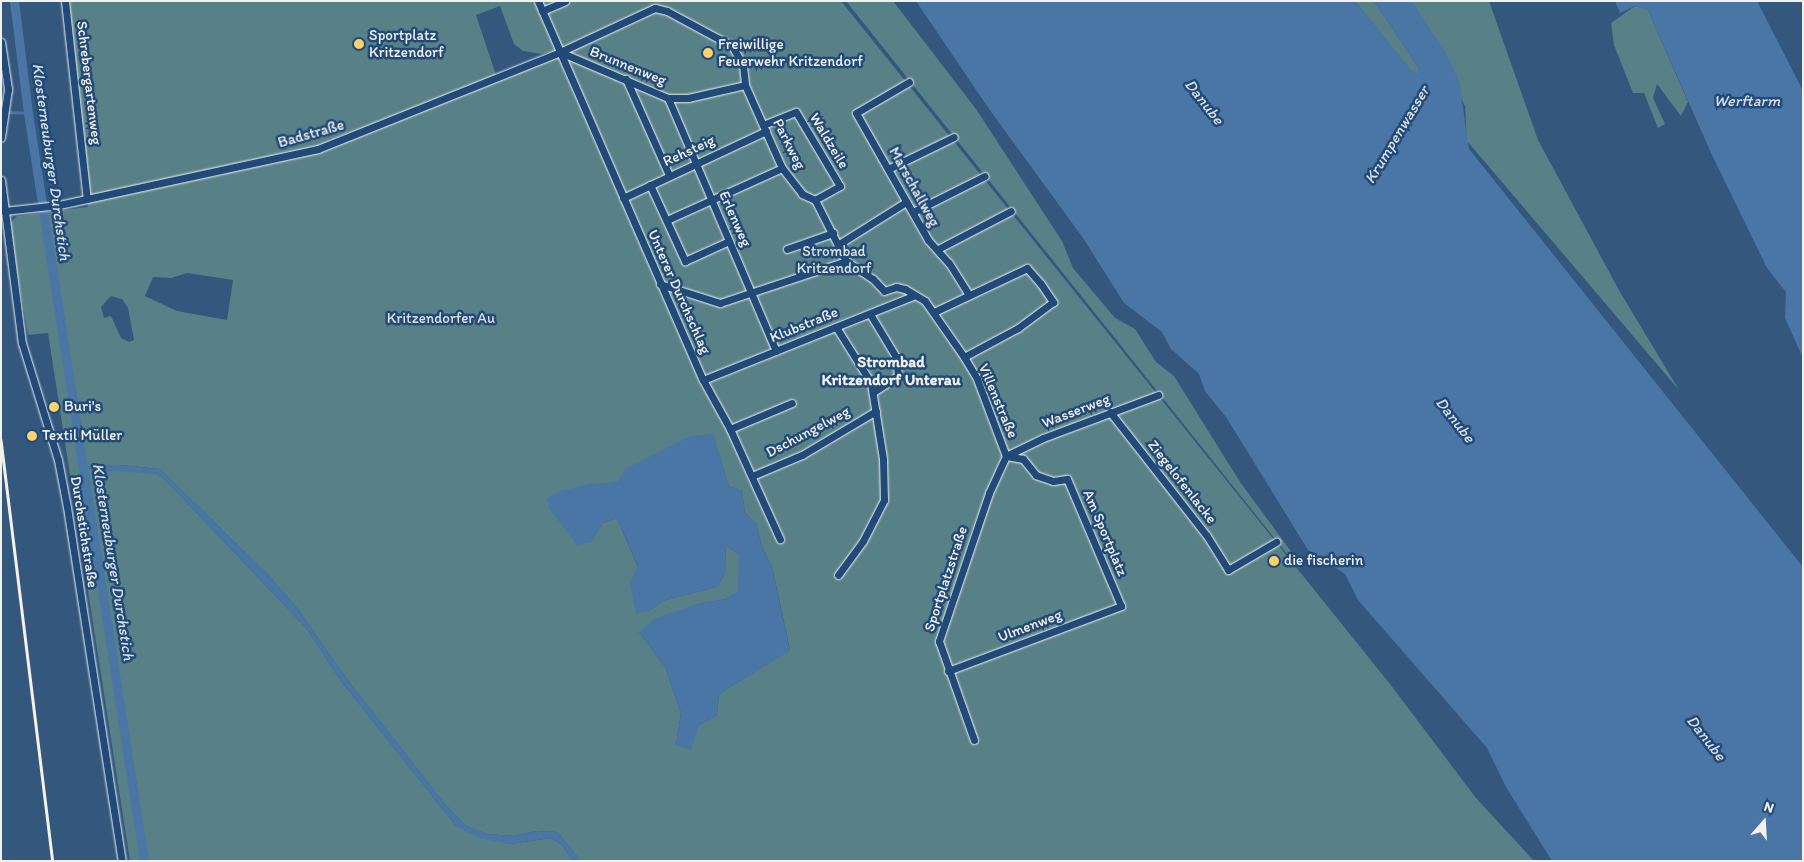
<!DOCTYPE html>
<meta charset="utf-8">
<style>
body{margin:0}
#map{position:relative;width:1804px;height:862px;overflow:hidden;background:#33577d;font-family:Itim,sans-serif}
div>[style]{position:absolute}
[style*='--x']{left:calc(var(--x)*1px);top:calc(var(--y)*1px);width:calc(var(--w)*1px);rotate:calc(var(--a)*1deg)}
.green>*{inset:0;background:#578087}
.water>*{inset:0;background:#4a76a5}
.stream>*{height:2.5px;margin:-1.25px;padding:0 1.25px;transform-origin:1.25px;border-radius:1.25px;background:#4a76a5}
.canal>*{height:9px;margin:-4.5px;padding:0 4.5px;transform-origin:4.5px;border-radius:4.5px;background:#4a76a5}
.roads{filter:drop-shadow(0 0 1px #f4f1e8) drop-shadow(0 0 1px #f4f1e8)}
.minor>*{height:7px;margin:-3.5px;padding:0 3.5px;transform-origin:3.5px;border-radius:3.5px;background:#1f4a7a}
.rail>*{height:2.5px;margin:-1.25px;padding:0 1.25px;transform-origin:1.25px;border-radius:1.25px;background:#f4f1e8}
.dots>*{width:14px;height:14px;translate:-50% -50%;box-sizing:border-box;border:2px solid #1f4a7a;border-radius:50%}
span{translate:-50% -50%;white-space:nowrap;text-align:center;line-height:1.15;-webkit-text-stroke:5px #1f4a7a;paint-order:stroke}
.poi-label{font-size:15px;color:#f4f1e8}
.left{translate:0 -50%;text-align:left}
.street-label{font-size:15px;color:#f4f1e8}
.park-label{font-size:15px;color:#dce0d9}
.water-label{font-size:16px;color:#dadfde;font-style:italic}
.neighbourhood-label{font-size:16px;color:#f4f1e8;font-weight:700}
.frame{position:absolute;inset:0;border:2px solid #f4f1e8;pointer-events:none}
.north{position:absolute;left:1739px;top:797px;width:50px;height:50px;-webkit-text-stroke:4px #1f4a7a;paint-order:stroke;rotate:19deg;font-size:14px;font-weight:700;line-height:20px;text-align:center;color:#f4f1e8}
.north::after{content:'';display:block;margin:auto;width:18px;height:22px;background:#f4f1e8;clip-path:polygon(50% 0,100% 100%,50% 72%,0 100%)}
</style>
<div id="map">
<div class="green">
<i style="clip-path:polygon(evenodd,69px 1px,841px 1px,1390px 684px,1476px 798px,1534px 861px,581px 861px,557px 832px,537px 831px,513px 836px,487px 834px,466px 826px,444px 803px,346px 678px,297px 608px,269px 576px,160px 469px,120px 465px,89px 471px,125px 470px,158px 474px,174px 489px,307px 629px,341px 681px,456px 826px,510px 844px,551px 838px,562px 845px,573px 861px,130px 861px,48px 333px,28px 335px,9px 224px,17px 216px,88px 207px,69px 1px,500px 6px,514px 44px,523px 51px,542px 54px,561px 49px,705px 380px,558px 56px,498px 81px,476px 15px,500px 6px,69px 1px,187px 273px,233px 280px,227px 320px,177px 311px,145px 296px,153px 277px,171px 278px,187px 273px,69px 1px,111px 296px,122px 299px,128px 308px,134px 340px,129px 342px,121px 338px,111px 316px,104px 318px,101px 307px,111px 296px,69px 1px,713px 435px,729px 486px,742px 491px,745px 513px,756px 523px,762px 547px,772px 567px,790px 650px,719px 694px,717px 715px,699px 725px,676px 744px,681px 713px,665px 667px,639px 632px,698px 604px,726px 599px,739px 591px,739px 555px,726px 545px,725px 574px,717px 587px,662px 601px,649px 611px,630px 584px,638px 567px,617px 518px,603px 523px,556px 514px,549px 508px,561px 491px,618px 482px,713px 435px)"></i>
<i style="clip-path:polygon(846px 1px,893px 1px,976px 109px,1062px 241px,1073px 268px,1115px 318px,1135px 329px,1156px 362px,1174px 376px,1240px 482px,1301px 565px,1299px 569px)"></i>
<i style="clip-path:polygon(1355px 1px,1374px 1px,1418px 67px,1419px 75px,1411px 71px)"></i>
<i style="clip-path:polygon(1412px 1px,1489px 1px,1538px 140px,1620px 292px,1679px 390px,1467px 141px,1465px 106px)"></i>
<i style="clip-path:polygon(1635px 6px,1648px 10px,1688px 102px,1681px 116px,1657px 84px,1653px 98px,1665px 124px,1658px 128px,1644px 93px,1633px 93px,1614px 45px,1611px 23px)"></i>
</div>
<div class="water">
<i style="clip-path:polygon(916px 1px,1355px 1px,1411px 70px,1418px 74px,1418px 67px,1374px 1px,1412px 1px,1447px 55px,1459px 81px,1469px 149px,1803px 567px,1803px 861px,1552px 861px,1506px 787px,1487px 748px,1358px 600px,1345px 574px,1308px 550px,1226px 417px,1205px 391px,1199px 374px,1171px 349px,1162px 332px,1124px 303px,1083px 238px,989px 109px)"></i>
<i style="clip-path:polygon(1615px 1px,1757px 1px,1803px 91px,1803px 358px,1785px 318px,1786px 292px,1767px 268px,1711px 153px,1648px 10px,1635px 6px,1620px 13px)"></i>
<i style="clip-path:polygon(713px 434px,729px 486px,742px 491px,745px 513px,756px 523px,762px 547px,772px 567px,790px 651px,719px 694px,717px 715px,699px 725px,691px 750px,676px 745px,681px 713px,665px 667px,639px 632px,655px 618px,698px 604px,726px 599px,738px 591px,739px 555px,726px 545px,725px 574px,717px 587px,662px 601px,649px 611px,636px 613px,630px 584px,638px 566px,617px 518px,603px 523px,592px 542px,577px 545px,549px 508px,547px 498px,561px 491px,589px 484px,618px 482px,625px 469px,690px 436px)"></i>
<i style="clip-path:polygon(120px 465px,160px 469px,269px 576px,297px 608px,346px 678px,444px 803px,466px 826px,487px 834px,513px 836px,537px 831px,557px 832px,581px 861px,573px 861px,562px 845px,551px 838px,510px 844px,480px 838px,456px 826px,341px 681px,307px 629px,174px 489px,158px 474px,86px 469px,87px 466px)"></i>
</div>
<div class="stream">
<i style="--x:5;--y:112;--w:23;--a:2"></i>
</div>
<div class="canal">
<i style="--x:14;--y:1;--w:113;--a:82.9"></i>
<i style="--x:28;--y:113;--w:757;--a:81.18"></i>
</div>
<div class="roads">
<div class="minor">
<i style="--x:65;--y:1;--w:199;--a:83.7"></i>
<i style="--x:538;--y:1;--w:413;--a:66.5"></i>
<i style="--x:703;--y:380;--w:56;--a:61.1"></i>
<i style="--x:730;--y:429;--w:121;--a:65.6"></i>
<i style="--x:542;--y:11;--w:25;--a:-23"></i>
<i style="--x:1;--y:42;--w:48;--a:81.5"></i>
<i style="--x:8;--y:89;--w:49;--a:98.3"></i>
<i style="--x:560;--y:52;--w:117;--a:23.1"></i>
<i style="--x:668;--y:98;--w:20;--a:0"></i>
<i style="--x:688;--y:98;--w:58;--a:-12.8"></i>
<i style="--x:626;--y:79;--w:105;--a:65.9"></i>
<i style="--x:909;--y:82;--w:61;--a:149.7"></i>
<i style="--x:856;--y:113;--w:146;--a:60.4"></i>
<i style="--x:928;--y:240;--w:31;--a:48"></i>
<i style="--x:949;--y:263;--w:38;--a:58"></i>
<i style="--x:668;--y:98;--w:275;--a:66.9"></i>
<i style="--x:763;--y:125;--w:35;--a:-22"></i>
<i style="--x:796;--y:112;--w:86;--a:59.3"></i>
<i style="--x:840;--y:186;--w:29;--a:151"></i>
<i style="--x:888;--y:169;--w:73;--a:-25.9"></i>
<i style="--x:1;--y:180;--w:164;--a:82.7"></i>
<i style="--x:22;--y:343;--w:122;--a:72.9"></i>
<i style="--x:58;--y:460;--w:48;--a:79.2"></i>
<i style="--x:67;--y:507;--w:358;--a:81.2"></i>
<i style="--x:650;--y:185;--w:84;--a:65.3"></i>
<i style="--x:685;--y:261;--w:48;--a:-24.4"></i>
<i style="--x:623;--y:198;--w:158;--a:-25.1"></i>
<i style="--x:4;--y:211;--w:55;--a:-6.2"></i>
<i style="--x:59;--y:205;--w:265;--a:-12.2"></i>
<i style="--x:318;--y:149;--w:261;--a:-21.8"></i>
<i style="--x:560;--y:52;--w:105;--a:-24.9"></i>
<i style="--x:655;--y:8;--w:12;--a:14"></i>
<i style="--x:667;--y:11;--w:74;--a:28.3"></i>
<i style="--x:732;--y:46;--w:22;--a:60"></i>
<i style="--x:743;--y:65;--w:20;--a:84"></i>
<i style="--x:745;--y:85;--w:91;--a:66"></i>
<i style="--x:782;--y:168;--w:33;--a:52"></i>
<i style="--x:802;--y:194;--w:14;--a:25"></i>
<i style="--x:815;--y:200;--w:68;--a:63.1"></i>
<i style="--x:913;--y:212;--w:80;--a:-26.6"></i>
<i style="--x:667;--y:220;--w:126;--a:-24.3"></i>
<i style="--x:839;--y:244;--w:79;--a:-32.1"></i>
<i style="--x:787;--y:249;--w:49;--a:-19.2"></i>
<i style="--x:938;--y:249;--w:82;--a:-27.5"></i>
<i style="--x:660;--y:284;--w:63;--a:17.6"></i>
<i style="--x:720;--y:303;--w:133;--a:-18.4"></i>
<i style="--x:846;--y:261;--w:32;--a:34"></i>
<i style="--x:873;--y:279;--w:16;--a:47"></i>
<i style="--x:884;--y:291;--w:13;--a:-18"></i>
<i style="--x:896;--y:287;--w:9;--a:13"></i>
<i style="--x:905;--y:289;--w:23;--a:31"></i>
<i style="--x:925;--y:301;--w:68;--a:55.1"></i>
<i style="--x:964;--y:357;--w:26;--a:59"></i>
<i style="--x:977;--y:379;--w:82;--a:69.4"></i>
<i style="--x:934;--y:312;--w:103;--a:-25.3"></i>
<i style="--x:1027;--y:268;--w:21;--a:49"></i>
<i style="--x:1041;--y:284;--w:22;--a:56"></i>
<i style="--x:1053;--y:302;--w:44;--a:143.4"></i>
<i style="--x:1018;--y:328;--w:61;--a:151.8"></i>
<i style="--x:870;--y:314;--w:50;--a:58.8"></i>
<i style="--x:896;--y:357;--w:19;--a:84"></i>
<i style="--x:898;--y:376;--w:30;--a:147"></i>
<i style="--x:836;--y:327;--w:66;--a:58"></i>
<i style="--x:871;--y:383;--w:77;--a:81"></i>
<i style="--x:883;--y:459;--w:41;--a:88.6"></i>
<i style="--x:884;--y:500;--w:46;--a:117.1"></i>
<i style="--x:863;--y:541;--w:42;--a:126.3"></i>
<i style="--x:703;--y:380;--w:228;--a:-21.8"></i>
<i style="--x:1110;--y:412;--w:157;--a:52"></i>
<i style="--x:1207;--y:536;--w:40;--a:58"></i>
<i style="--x:1228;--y:570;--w:56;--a:-30.3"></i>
<i style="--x:730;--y:429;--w:67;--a:-22.8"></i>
<i style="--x:1006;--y:456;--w:41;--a:-25.9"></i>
<i style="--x:1043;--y:438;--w:123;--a:-20.5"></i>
<i style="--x:752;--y:476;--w:54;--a:-22.8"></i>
<i style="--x:802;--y:455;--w:86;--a:-30.7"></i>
<i style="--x:948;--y:671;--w:185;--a:-20.6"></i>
<i style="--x:1121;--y:606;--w:138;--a:-113"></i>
<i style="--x:1067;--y:479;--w:14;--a:172"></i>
<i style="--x:1053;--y:481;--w:18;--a:-161"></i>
<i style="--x:1036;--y:475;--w:21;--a:-129"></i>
<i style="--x:1023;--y:459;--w:17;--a:-170"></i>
<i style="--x:974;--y:740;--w:105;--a:-109.5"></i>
<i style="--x:939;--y:641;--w:156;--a:-71.3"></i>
<i style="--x:989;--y:493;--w:41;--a:-65.3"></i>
</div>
</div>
<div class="rail">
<i style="--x:1;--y:440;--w:424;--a:83"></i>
</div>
<div class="dots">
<i style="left:359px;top:44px;background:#ffd166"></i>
<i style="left:708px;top:53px;background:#ffd166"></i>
<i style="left:54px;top:407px;background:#ffd166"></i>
<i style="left:32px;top:436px;background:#ffd166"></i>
<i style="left:1274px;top:561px;background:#ffd166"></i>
</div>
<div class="poi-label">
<span class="left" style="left:369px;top:44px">Sportplatz<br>Kritzendorf</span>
<span class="left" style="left:718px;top:53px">Freiwillige<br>Feuerwehr Kritzendorf</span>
<span class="left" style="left:64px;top:407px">Buri's</span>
<span class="left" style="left:42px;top:436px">Textil Müller</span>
<span class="left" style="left:1284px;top:561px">die fischerin</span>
</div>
<div class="street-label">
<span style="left:628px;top:66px;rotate:22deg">Brunnenweg</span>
<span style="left:89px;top:83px;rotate:83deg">Schrebergartenweg</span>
<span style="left:311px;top:134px;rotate:-16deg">Badstraße</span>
<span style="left:829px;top:141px;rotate:59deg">Waldzeile</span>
<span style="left:789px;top:144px;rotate:63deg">Parkweg</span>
<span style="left:689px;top:151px;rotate:-25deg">Rehsteig</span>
<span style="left:914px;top:187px;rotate:61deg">Marschallweg</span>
<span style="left:735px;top:219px;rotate:66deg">Erlenweg</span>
<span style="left:679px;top:292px;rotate:66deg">Unterer Durchschlag</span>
<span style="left:804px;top:325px;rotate:-22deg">Klubstraße</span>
<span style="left:998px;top:401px;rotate:67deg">Villenstraße</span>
<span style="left:1076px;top:411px;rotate:-21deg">Wasserweg</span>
<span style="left:808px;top:432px;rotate:-28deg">Dschungelweg</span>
<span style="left:1182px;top:482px;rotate:52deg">Ziegelofenlacke</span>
<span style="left:84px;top:532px;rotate:81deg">Durchstichstraße</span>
<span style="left:1105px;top:533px;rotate:67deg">Am Sportplatz</span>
<span style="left:946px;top:579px;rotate:-72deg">Sportplatzstraße</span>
<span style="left:1030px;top:626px;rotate:-21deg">Ulmenweg</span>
</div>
<div class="park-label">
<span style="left:834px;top:260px">Strombad<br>Kritzendorf</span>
<span style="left:441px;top:319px">Kritzendorfer Au</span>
</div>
<div class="water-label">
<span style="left:1747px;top:101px">Werftarm</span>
<span style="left:1204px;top:102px;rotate:52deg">Danube</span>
<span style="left:1397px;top:135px;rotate:-59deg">Krumpenwasser</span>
<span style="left:51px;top:162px;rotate:82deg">Klosterneuburger Durchstich</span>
<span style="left:1455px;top:420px;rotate:52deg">Danube</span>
<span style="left:113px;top:562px;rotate:81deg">Klosterneuburger Durchstich</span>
<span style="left:1706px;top:738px;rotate:52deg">Danube</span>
</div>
<div class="neighbourhood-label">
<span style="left:891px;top:371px">Strombad<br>Kritzendorf Unterau</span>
</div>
<div class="frame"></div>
<div class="north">N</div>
</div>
